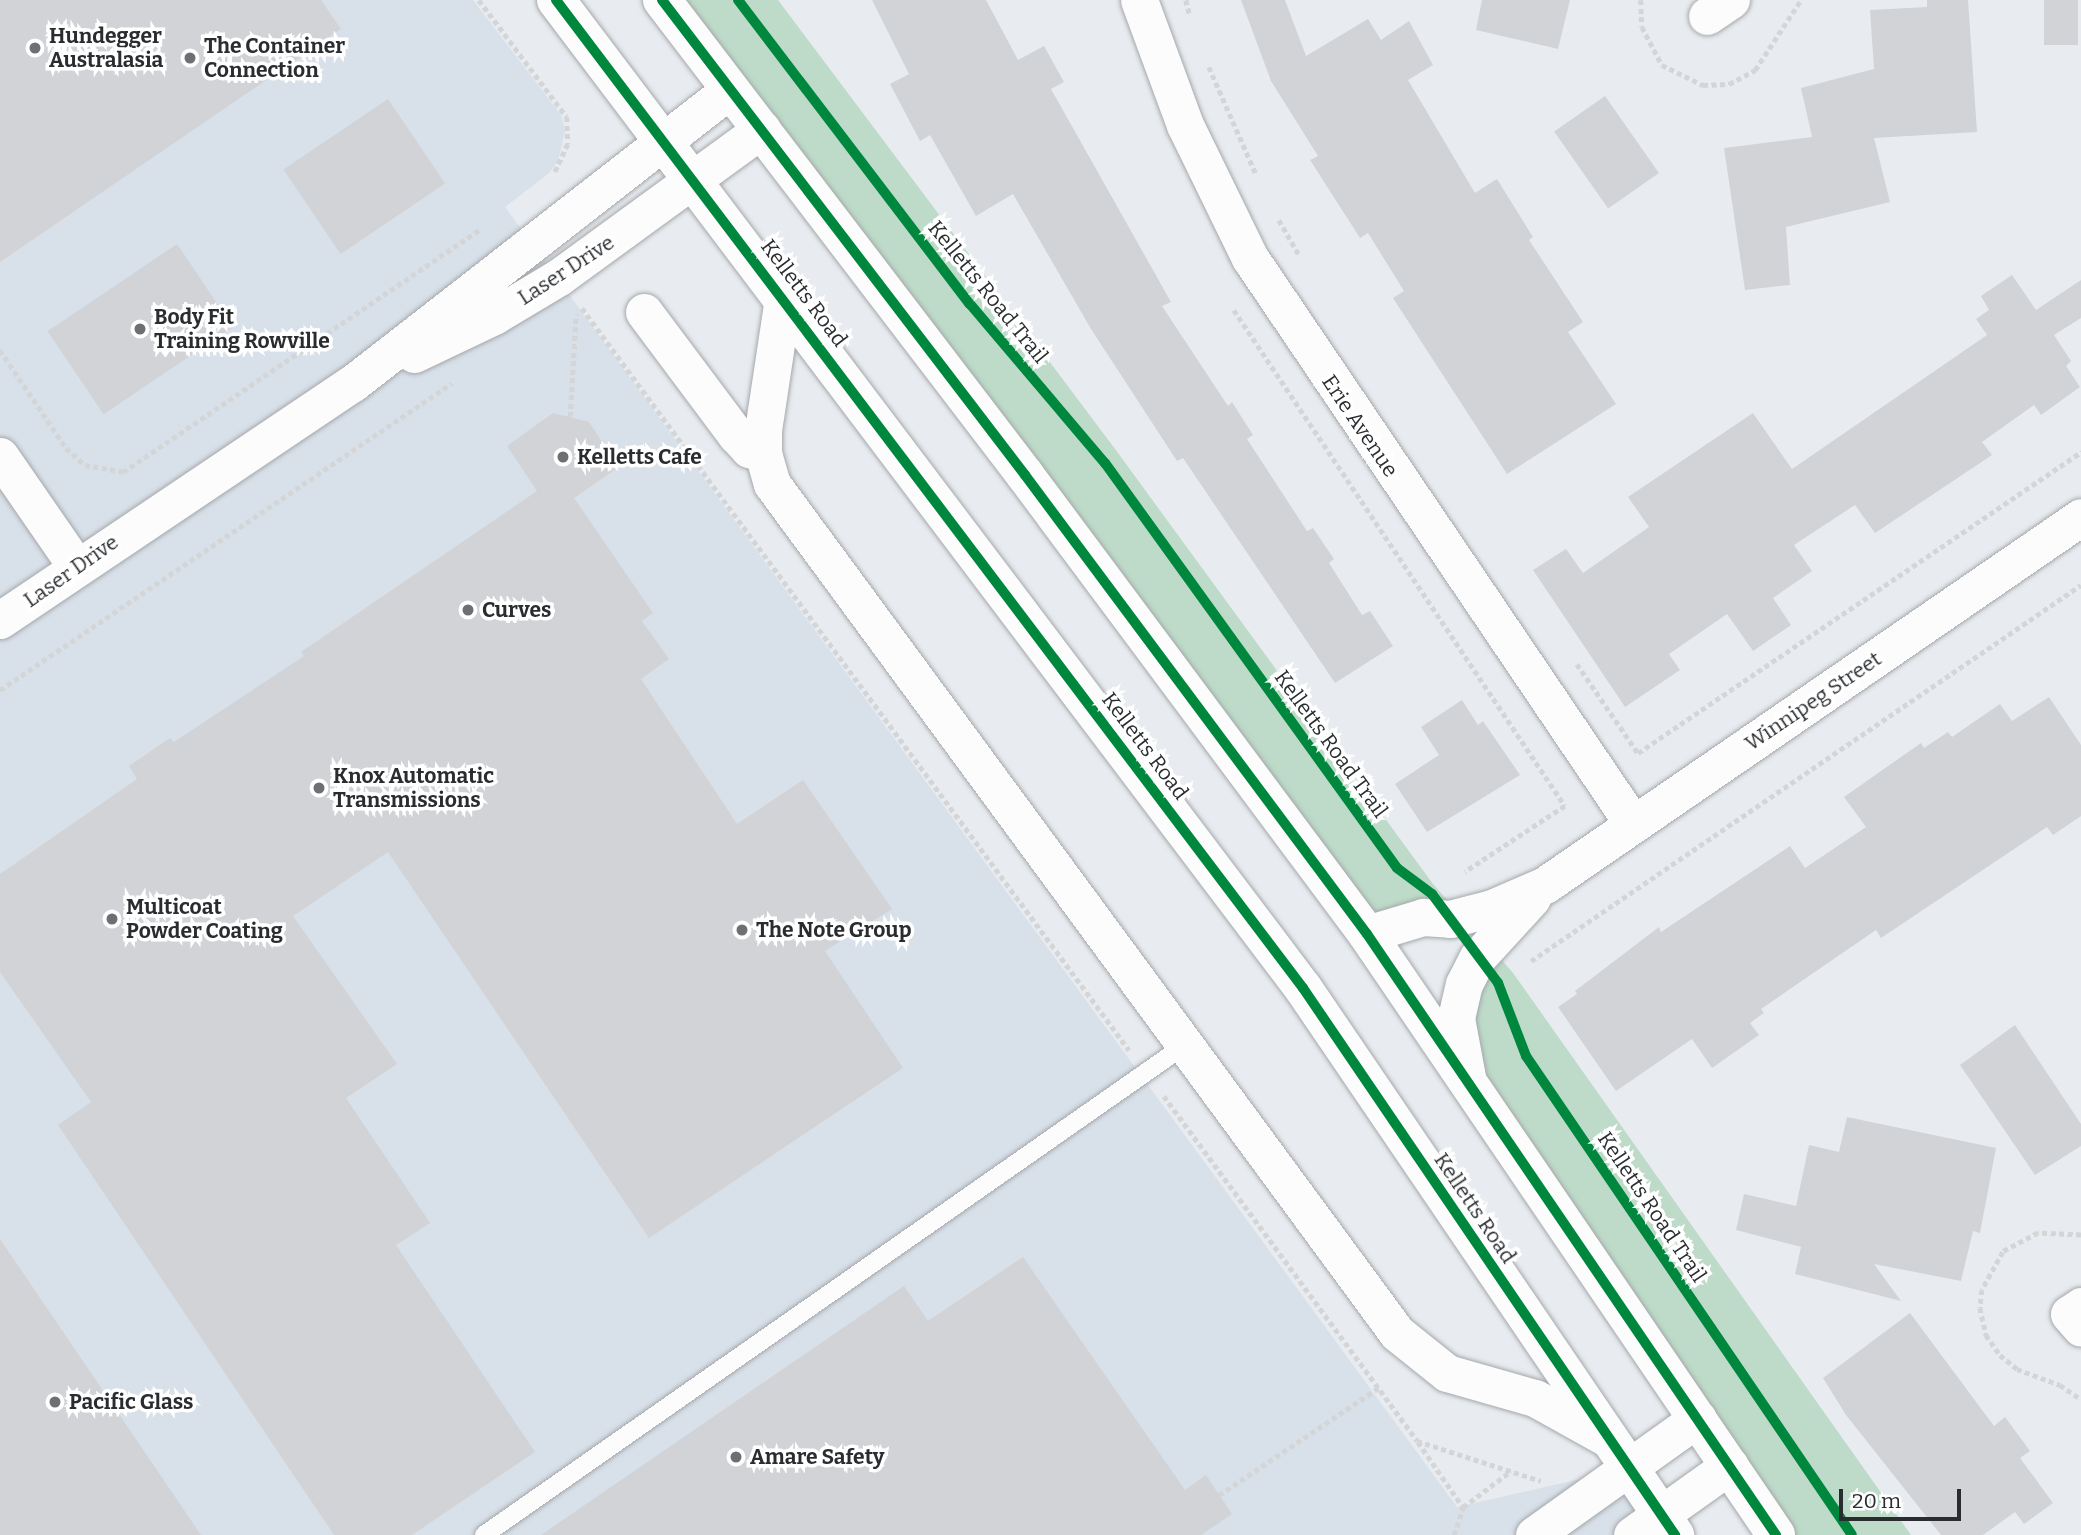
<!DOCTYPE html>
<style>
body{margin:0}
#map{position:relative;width:2081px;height:1535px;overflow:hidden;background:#e8ecf0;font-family:Bitter,serif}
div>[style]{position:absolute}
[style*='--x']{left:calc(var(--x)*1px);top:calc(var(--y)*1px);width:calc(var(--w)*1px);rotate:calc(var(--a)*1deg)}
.built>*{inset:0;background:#d8e0e9}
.green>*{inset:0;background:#bddbc8}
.building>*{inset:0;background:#d1d3d7;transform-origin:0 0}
.path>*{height:4.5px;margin-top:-2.25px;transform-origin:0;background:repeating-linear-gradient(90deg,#d4d5d6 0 5px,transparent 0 8.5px)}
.roads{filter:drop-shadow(0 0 2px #a5a8ab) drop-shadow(0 0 2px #a5a8ab)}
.service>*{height:18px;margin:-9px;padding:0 9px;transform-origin:9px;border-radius:9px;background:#fcfcfd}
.minor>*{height:37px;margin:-18.5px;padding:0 18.5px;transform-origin:18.5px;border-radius:18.5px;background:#fcfcfd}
.primary>*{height:38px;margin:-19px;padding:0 19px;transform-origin:19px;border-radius:19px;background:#fcfcfd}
.cycleway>*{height:10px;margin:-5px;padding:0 5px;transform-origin:5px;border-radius:5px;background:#00873e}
.dots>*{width:19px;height:19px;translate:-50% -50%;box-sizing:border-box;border:4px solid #fff;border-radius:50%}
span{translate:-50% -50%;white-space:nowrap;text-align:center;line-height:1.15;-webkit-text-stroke:7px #fff;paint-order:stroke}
.poi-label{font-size:21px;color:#2a2d30;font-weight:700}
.left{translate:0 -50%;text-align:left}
.street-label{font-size:21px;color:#2a2d30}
.scale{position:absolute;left:1839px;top:1489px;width:122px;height:32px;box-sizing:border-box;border:4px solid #2a2d30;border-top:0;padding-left:9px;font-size:21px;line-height:24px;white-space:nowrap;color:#2a2d30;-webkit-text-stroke:5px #fff;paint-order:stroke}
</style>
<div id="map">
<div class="built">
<i style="clip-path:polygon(0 0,473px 0,561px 115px,565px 131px,558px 161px,549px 173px,505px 207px,1457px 1507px,1629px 1468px,1675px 1535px,0 1535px)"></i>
</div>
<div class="green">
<i style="clip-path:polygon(662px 0,778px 0,1118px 453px,1433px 884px,1461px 916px,1367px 934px)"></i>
<i style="clip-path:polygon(1487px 943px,1513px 973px,1911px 1535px,1776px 1535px,1467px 1077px,1464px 984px)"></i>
</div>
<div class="building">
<i style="clip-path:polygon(0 0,321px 0,341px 29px,0 262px)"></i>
<i style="clip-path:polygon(872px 0,986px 0,1018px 60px,1044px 46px,1064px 82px,1051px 89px,1171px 302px,1162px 306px,1228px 406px,1232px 402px,1253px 435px,1247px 439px,1307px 531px,1313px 528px,1334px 559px,1329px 563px,1362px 615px,1370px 611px,1393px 646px,1335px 683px,1183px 458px,1177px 461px,1091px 329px,1013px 194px,976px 216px,930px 135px,920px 141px,890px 84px,909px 74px)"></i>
<i style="clip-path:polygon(1241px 0,1285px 0,1306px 56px,1368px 19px,1381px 40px,1409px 21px,1433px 65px,1408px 80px,1475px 193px,1497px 179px,1533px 237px,1529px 240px,1583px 322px,1568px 332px,1616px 404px,1507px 474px,1393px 298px,1404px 291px,1368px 233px,1360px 238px,1310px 160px,1318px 156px,1271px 81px)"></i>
<i style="clip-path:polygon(1482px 0,1570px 0,1558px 49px,1476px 30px)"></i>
<i style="clip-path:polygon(1927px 0,1968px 0,1977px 132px,1874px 138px,1890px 202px,1786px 227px,1790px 285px,1745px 290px,1724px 148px,1812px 137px,1801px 88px,1874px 69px,1870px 10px,1927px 7px)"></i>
<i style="left:2044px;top:0;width:34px;height:45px"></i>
<i style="left:1605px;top:96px;width:94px;height:62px;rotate:55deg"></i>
<i style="left:388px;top:99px;width:102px;height:126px;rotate:56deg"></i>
<i style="left:177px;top:244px;width:100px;height:156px;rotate:56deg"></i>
<i style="clip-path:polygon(2012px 275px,2036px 310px,2081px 280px,2081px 318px,2054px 335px,2071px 361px,2066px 366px,2080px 387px,2041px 415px,2034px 405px,1982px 442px,1992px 455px,1875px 533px,1855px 505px,1794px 545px,1812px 571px,1773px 598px,1791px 625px,1753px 651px,1727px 614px,1669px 654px,1680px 670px,1625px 707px,1533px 570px,1566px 549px,1583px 573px,1649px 527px,1628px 497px,1753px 413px,1792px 469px,1987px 335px,1976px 319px,1989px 310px,1981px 296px)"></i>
<i style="clip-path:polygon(553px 413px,589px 422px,619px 467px,574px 498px,653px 613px,642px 621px,669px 659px,641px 679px,737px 824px,803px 780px,892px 909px,825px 951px,903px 1068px,649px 1238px,388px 852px,293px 916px,397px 1064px,346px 1098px,430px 1223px,396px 1245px,535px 1452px,412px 1535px,334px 1535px,58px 1125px,91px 1102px,0 972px,0 874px,137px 779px,129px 766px,170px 738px,174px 742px,304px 656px,301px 652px,537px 491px,507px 446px)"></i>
<i style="clip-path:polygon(2049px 697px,2081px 745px,2081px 816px,2053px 835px,2047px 827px,1881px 938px,1876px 930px,1761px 1009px,1764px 1013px,1750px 1023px,1759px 1035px,1712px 1068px,1692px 1039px,1616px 1091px,1558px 1007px,1577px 994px,1575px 991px,1659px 927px,1661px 932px,1790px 846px,1805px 868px,1866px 827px,1844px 797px,1921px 743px,1924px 748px,1948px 732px,1952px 737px,2000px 704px,2012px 721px)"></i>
<i style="clip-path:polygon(1462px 700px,1478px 725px,1483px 721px,1520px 775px,1427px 832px,1395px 784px,1439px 755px,1421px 727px)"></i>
<i style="clip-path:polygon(2015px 1025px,2081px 1124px,2081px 1146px,2035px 1175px,1960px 1065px)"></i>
<i style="clip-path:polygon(1847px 1117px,1996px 1148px,1980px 1233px,1973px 1231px,1961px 1281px,1874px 1264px,1901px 1301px,1795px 1274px,1801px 1247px,1736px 1230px,1744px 1194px,1796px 1206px,1809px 1145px,1839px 1152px)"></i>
<i style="clip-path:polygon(0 1239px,201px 1535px,0 1535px)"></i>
<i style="clip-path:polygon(1023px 1257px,1185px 1490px,1206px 1475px,1232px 1514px,1201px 1535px,541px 1535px,904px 1286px,928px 1321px)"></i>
<i style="clip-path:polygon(1910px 1313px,1994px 1426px,2005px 1417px,2030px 1451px,2020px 1458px,2053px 1503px,2024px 1524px,2015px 1512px,1983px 1535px,1941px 1535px,1846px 1415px,1823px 1378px)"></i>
</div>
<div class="path">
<i style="--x:479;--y:0;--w:146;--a:53.1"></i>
<i style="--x:567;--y:117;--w:27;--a:88"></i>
<i style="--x:568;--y:144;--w:31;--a:115"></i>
<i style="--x:1186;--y:0;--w:16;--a:76"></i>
<i style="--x:1641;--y:0;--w:27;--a:88"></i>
<i style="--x:1642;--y:27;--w:43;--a:62.2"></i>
<i style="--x:1662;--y:65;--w:46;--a:26"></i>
<i style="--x:1703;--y:85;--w:26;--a:-2"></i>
<i style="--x:1729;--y:84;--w:30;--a:-28"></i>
<i style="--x:1755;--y:70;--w:84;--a:-56.7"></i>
<i style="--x:1209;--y:67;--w:117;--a:66.3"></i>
<i style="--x:1279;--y:220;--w:39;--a:60"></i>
<i style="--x:582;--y:308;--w:922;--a:53.6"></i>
<i style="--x:1234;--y:310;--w:596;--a:56.28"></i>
<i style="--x:1565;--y:806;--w:120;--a:146.6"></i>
<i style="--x:0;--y:350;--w:118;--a:56"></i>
<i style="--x:66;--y:448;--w:25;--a:42"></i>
<i style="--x:85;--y:465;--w:39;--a:10"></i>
<i style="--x:123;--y:472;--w:433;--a:-34.2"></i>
<i style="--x:570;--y:417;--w:103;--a:-86.7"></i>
<i style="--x:1577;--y:664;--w:108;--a:55.6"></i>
<i style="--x:1638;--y:753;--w:536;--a:-34.19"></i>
<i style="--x:0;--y:690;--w:546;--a:-34.18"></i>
<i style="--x:1531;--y:961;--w:666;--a:-34.36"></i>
<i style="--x:1164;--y:1096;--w:428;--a:53.7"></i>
<i style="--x:1417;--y:1441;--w:130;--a:17.9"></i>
<i style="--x:2081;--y:1235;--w:43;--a:-177.3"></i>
<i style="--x:2038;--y:1233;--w:40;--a:152"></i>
<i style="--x:2003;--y:1252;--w:43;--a:118.9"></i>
<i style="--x:1982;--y:1290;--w:18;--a:96"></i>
<i style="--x:1980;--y:1308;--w:28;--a:77"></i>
<i style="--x:1986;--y:1335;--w:24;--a:55"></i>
<i style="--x:2000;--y:1355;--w:22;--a:39"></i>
<i style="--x:2017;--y:1369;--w:46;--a:20.4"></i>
<i style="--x:2060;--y:1385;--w:25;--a:34"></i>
<i style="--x:1418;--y:1442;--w:79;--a:55.3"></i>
<i style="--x:1219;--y:1495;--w:192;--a:-33.9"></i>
<i style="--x:1454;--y:1535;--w:29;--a:-72"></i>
<i style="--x:1463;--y:1507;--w:60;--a:-36.9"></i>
</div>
<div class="roads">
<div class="service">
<i style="--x:484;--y:1535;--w:855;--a:-34.95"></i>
</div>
<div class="minor">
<i style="--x:1139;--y:0;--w:133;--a:69.8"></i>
<i style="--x:1185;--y:125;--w:148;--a:64"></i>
<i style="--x:1250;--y:258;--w:683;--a:55.91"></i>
<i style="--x:1707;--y:16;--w:29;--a:-34"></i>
<i style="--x:783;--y:298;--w:134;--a:98.6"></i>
<i style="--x:763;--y:430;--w:23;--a:90"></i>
<i style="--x:763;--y:453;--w:32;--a:74"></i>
<i style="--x:772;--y:484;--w:1054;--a:53.64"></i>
<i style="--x:1397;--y:1333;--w:64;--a:38.7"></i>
<i style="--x:1447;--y:1373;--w:91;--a:15.9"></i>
<i style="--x:1535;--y:1398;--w:86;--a:29.2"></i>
<i style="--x:644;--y:312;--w:154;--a:53.2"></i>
<i style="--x:736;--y:435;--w:19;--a:47"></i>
<i style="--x:749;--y:449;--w:15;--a:16"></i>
<i style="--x:414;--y:354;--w:89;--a:-25.4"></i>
<i style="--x:494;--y:316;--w:76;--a:-31"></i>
<i style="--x:559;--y:277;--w:251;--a:-36.1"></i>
<i style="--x:0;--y:456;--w:134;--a:55.4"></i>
<i style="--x:0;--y:620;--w:425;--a:-33.9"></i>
<i style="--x:353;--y:383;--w:478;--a:-37.9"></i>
<i style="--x:1367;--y:934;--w:59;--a:-16.9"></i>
<i style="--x:1423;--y:917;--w:27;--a:4"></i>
<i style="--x:1450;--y:919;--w:43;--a:-14.7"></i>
<i style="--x:1492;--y:908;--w:58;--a:-23.5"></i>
<i style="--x:1545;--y:885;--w:650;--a:-34.47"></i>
<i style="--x:1467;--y:1077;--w:60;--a:-100.6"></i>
<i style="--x:1456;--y:1018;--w:35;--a:-77"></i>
<i style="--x:1464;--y:984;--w:30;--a:-63"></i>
<i style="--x:1478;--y:957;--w:80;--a:-47.5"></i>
<i style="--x:2081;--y:1306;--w:14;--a:146"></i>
<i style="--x:2069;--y:1314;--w:18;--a:49"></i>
<i style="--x:1534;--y:1535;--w:201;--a:-35.5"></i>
<i style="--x:1632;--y:1535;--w:120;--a:-35.5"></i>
</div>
<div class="primary">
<i style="--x:556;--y:0;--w:1239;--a:52.91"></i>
<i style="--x:1303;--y:988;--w:662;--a:55.78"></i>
<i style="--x:662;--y:0;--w:598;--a:52.61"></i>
<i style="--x:1025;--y:475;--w:572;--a:53.31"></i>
<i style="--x:1367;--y:934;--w:727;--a:55.76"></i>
</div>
</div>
<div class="cycleway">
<i style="--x:556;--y:0;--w:1239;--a:52.91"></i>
<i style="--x:1303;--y:988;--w:662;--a:55.78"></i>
<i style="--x:662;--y:0;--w:598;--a:52.61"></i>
<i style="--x:1025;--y:475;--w:572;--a:53.31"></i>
<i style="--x:1367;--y:934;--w:727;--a:55.76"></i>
<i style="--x:738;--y:0;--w:382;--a:52.7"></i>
<i style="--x:970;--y:304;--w:209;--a:49.7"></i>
<i style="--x:1105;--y:463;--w:499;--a:54.2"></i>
<i style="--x:1397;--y:868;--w:44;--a:36.6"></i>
<i style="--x:1432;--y:894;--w:111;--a:53.4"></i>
<i style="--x:1498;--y:983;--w:78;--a:69"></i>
<i style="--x:1526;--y:1056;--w:579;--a:55.76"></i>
</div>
<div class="dots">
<i style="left:35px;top:48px;background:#6c7073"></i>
<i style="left:190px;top:58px;background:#6c7073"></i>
<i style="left:140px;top:329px;background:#6c7073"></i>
<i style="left:563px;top:457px;background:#6c7073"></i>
<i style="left:468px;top:610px;background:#6c7073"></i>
<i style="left:319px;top:788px;background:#6c7073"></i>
<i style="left:112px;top:919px;background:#6c7073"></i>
<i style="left:742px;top:930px;background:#6c7073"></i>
<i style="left:55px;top:1402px;background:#6c7073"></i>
<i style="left:736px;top:1457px;background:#6c7073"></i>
</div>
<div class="poi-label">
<span class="left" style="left:49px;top:48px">Hundegger<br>Australasia</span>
<span class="left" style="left:204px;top:58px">The Container<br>Connection</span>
<span class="left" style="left:154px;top:329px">Body Fit<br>Training Rowville</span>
<span class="left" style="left:577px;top:457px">Kelletts Cafe</span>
<span class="left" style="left:482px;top:610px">Curves</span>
<span class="left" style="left:333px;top:788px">Knox Automatic<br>Transmissions</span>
<span class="left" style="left:126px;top:919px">Multicoat<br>Powder Coating</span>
<span class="left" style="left:756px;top:930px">The Note Group</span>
<span class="left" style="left:69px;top:1402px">Pacific Glass</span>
<span class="left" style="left:750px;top:1457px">Amare Safety</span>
</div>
<div class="street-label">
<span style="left:566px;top:270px;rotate:-33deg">Laser Drive</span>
<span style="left:988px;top:292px;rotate:51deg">Kelletts Road Trail</span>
<span style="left:804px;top:293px;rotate:53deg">Kelletts Road</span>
<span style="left:1360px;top:426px;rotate:56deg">Erie Avenue</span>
<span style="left:71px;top:571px;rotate:-35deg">Laser Drive</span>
<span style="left:1813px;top:701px;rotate:-34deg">Winnipeg Street</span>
<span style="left:1331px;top:744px;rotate:54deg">Kelletts Road Trail</span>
<span style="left:1145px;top:746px;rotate:53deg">Kelletts Road</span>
<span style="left:1652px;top:1207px;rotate:56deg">Kelletts Road Trail</span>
<span style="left:1475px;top:1208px;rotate:56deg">Kelletts Road</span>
</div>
<div class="scale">20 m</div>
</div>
